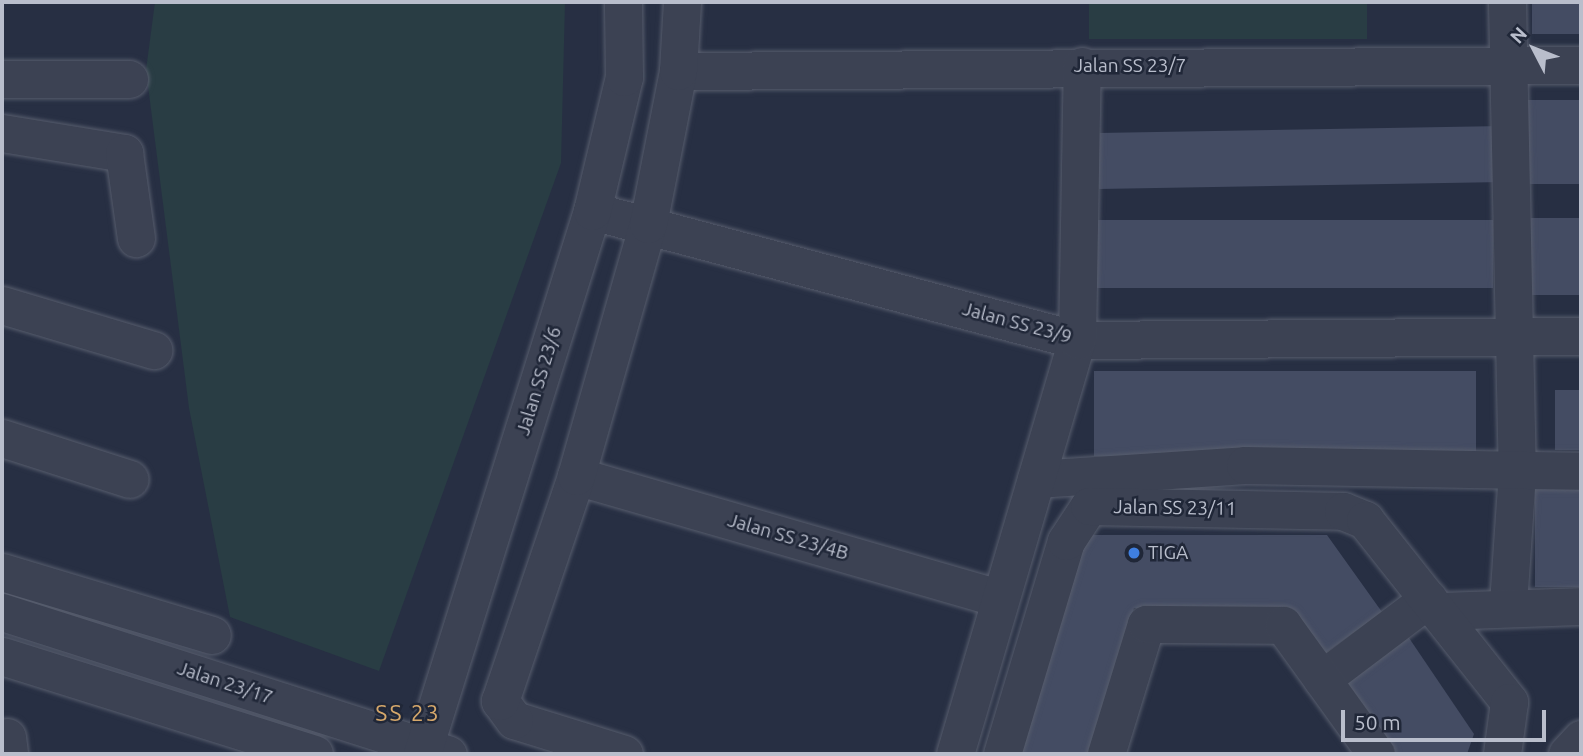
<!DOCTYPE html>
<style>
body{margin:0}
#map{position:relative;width:1583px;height:756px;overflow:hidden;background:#272f43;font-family:Ubuntu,sans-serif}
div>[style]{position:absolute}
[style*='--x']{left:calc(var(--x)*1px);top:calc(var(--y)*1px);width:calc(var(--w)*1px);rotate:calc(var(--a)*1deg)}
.green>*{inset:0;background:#293d44;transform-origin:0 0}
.building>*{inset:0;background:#444c63;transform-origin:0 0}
.roads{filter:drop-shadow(0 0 2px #575d6d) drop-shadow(0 0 2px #575d6d)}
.minor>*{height:37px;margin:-18.5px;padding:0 18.5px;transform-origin:18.5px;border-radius:18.5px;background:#3c4253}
.dots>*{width:19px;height:19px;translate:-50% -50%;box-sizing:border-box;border:4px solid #202738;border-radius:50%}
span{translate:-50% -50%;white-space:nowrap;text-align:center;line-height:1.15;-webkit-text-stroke:5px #202738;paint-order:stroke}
.street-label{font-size:19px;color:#b9becc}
.poi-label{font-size:19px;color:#b9becc}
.left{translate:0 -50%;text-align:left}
.quarter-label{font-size:23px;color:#d6a86b;letter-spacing:2px}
.frame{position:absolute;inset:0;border:4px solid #b9becc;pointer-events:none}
.north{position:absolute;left:1499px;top:14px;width:70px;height:70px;-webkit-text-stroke:5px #202738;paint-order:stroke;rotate:312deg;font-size:19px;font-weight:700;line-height:28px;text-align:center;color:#b9becc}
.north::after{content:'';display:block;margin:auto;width:24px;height:32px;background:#b9becc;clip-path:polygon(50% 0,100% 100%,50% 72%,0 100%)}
.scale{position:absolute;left:1341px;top:710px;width:205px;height:32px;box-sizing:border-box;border:4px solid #b9becc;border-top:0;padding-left:9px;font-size:21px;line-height:24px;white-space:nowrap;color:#b9becc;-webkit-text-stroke:5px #202738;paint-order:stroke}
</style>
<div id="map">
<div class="green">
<i style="clip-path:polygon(155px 2px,565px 2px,561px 163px,379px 671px,230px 617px,189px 408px,146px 70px)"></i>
<i style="left:1089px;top:2px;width:278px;height:37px"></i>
</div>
<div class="building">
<i style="left:1532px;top:2px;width:49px;height:32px"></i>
<i style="left:1528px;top:100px;width:53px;height:84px"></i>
<i style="left:1503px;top:126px;width:56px;height:405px;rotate:89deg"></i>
<i style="left:1527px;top:218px;width:54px;height:77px"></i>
<i style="left:1493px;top:220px;width:68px;height:396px;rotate:90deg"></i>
<i style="left:1476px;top:371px;width:85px;height:382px;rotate:90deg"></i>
<i style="left:1555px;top:390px;width:26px;height:60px"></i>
<i style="left:1581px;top:486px;width:101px;height:46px;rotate:90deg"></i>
<i style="clip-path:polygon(1083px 535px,1327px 535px,1382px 612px,1324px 654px,1289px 608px,1134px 608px,1088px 754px,1013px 754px)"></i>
<i style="clip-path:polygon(1405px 632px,1474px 734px,1467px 754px,1394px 754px,1340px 679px)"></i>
</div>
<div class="roads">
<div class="minor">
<i style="--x:1507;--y:2;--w:470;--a:88.8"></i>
<i style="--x:1517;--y:472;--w:133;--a:93.9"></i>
<i style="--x:678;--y:71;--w:903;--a:-0.38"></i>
<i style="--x:2;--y:79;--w:127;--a:0"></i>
<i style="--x:2;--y:133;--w:124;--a:9.3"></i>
<i style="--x:124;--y:153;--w:86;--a:82"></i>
<i style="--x:592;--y:211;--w:502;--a:14.89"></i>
<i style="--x:1077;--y:340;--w:504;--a:-0.45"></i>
<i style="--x:2;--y:305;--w:158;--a:16.6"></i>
<i style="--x:2;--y:438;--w:134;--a:17.8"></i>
<i style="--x:576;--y:476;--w:441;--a:16.1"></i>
<i style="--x:1036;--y:479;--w:209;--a:-3.8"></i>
<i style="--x:1245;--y:465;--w:336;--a:1"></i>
<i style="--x:2;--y:572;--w:219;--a:16.7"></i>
<i style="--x:1438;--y:611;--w:143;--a:-2"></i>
<i style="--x:2;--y:612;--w:468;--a:17.7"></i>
<i style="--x:2;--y:656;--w:327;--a:17.4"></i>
<i style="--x:1322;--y:679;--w:133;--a:-37"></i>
<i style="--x:7;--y:737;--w:17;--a:83"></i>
<i style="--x:422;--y:754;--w:569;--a:-72.62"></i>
<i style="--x:592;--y:211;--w:138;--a:-76.6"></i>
<i style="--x:624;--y:77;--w:75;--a:-90.8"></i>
<i style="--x:624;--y:754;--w:115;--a:-162.8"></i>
<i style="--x:514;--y:720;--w:24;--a:-126"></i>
<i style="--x:500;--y:701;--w:237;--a:-71.3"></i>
<i style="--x:576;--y:476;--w:262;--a:-74.1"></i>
<i style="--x:648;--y:224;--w:156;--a:-78.9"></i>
<i style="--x:678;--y:71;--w:69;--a:-86.7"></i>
<i style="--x:955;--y:754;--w:432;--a:-73.6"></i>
<i style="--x:1077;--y:340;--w:274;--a:-89"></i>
<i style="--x:1002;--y:754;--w:222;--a:-73.3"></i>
<i style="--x:1066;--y:541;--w:42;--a:-56.7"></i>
<i style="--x:1089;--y:506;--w:254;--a:1.1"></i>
<i style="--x:1343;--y:511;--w:24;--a:22"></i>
<i style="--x:1365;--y:520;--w:232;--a:51.6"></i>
<i style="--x:1509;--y:702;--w:52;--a:97.7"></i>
<i style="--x:1106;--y:754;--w:136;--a:-72.9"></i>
<i style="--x:1146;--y:624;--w:137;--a:0.4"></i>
<i style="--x:1283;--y:625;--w:159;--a:54.2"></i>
<i style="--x:1567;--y:754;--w:21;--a:-47"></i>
</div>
</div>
<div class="dots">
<i style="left:1134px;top:553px;background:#3f7fe0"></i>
</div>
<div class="street-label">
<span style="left:1130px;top:66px">Jalan SS 23/7</span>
<span style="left:1017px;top:323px;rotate:15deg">Jalan SS 23/9</span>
<span style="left:539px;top:381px;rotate:-73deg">Jalan SS 23/6</span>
<span style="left:1175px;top:508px;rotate:1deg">Jalan SS 23/11</span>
<span style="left:788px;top:537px;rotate:16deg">Jalan SS 23/4B</span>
<span style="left:225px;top:683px;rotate:18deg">Jalan 23/17</span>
</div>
<div class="poi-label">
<span class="left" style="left:1148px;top:553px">TIGA</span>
</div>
<div class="quarter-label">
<span style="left:408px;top:713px">SS 23</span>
</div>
<div class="frame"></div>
<div class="north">N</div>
<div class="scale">50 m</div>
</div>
